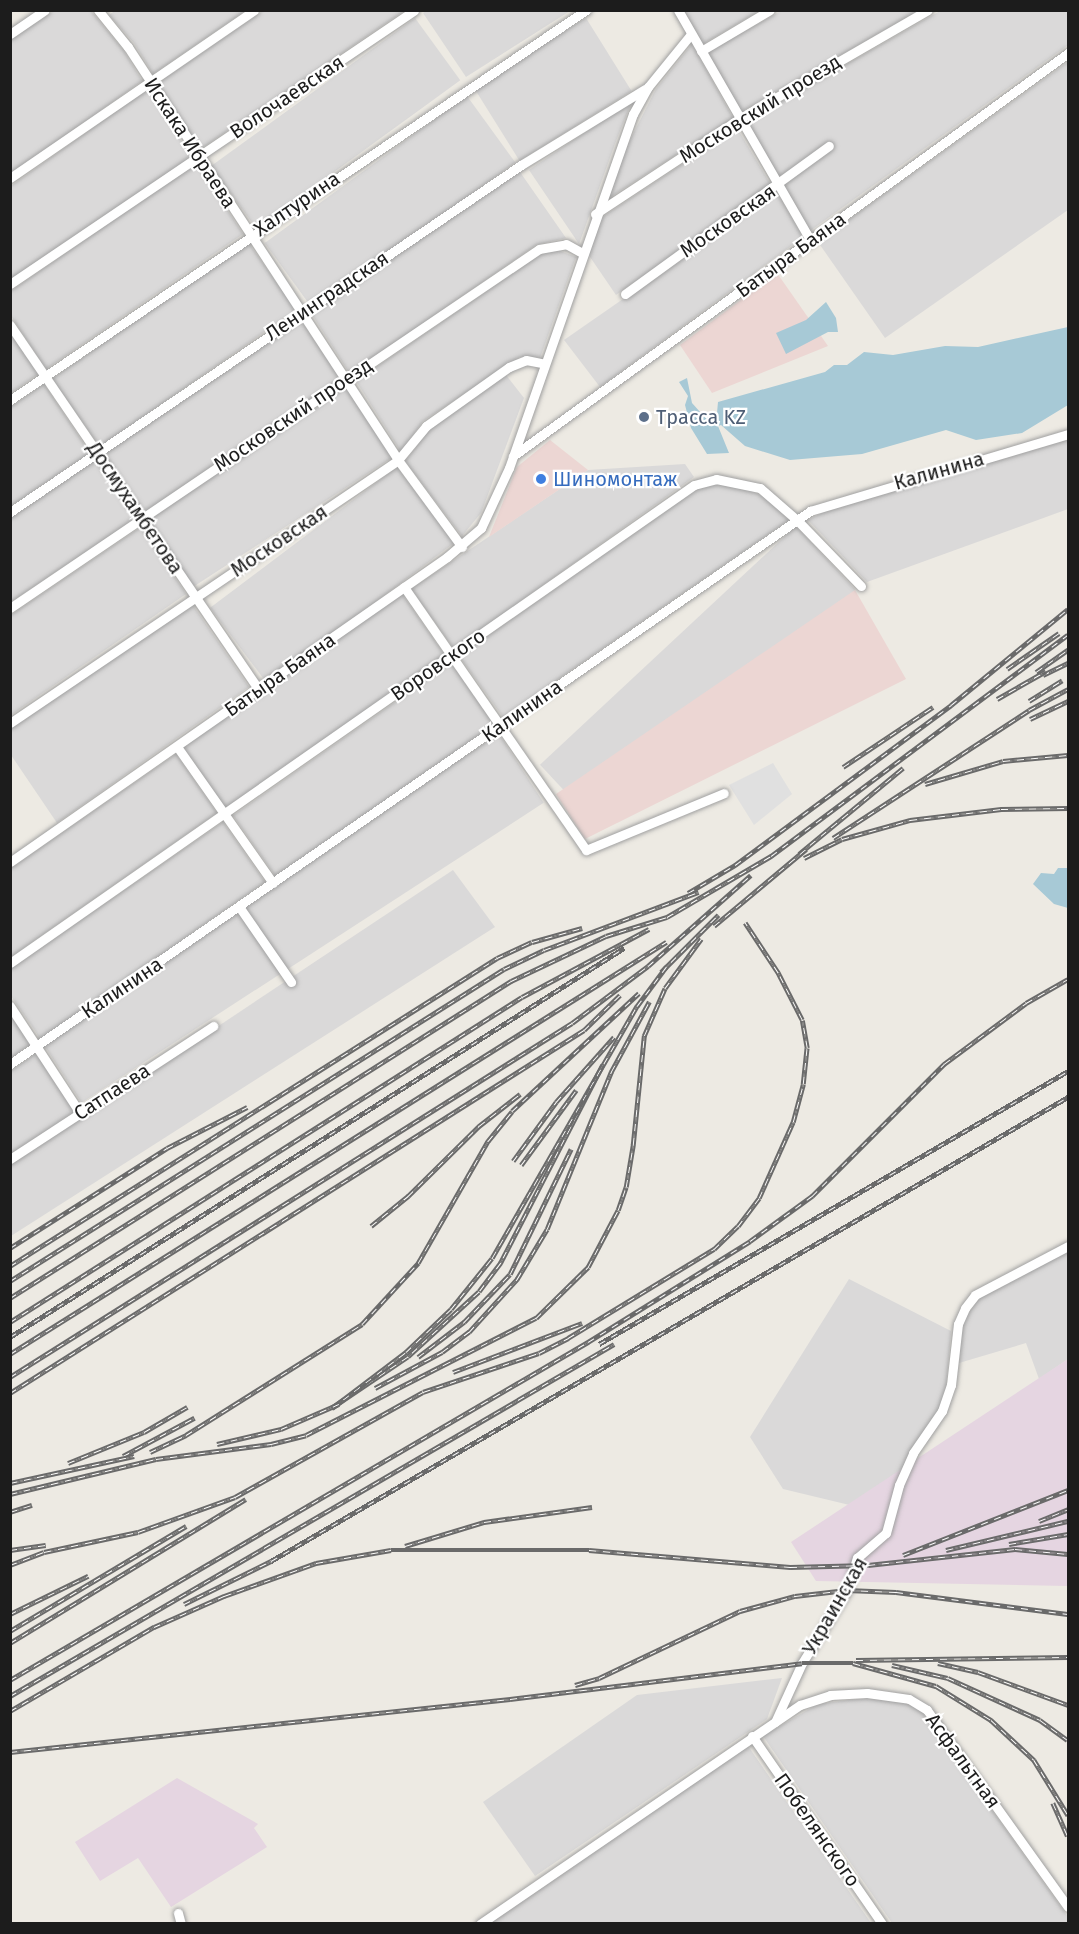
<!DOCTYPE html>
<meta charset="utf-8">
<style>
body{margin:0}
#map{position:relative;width:1079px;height:1934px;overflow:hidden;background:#edeae3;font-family:"Fira Sans",sans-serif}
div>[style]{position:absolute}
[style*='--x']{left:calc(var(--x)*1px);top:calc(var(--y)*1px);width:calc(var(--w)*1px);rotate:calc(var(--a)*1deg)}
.residential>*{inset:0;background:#dad9d9;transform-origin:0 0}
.commercial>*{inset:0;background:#ecd6d3}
.industrial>*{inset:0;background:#e5d5e1}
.parking>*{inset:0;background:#e0e0e0}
.water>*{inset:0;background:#a7c9d6}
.roads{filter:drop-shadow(0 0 2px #a0a0a0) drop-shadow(0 0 2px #a0a0a0)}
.minor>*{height:9px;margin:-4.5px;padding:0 4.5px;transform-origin:4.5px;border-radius:4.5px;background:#fff}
.rail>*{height:4.5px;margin-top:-2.25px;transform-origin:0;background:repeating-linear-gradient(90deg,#fff 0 7px,#6a6a6a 0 14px);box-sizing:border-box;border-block:2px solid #6a6a6a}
.dots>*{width:16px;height:16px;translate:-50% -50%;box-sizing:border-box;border:3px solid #fff;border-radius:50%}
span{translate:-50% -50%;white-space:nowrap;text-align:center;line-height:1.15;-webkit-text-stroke:4.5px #fff;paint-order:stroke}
.street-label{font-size:20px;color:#1c1c1c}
.service-label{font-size:20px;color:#4e5e75}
.left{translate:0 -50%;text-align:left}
.shop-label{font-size:20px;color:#366cbe}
.frame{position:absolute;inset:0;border:12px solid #1c1c1c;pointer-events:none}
</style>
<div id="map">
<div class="residential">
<i style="clip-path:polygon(116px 10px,245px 11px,153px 74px,134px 43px,109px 15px)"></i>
<i style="clip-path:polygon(427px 10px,570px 10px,570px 11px,466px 77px,423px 13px)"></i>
<i style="clip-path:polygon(54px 11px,91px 11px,124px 51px,142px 81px,11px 174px,10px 40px)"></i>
<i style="clip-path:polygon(263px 11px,404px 11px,199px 150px,158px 83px)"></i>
<i style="clip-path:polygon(684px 11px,759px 11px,703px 44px)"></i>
<i style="clip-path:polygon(781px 11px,918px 11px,741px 112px,707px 52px)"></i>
<i style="clip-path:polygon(940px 11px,1068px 11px,1068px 45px,810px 231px,747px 121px)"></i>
<i style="left:415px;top:18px;width:77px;height:252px;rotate:54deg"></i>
<i style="left:586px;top:18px;width:86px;height:132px;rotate:58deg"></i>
<i style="clip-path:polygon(692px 44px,733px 118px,606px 200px,627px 146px,656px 89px)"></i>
<i style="clip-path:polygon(1068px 62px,1068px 210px,885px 338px,818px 242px)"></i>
<i style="clip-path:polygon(149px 88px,191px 157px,11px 279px,11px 186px)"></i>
<i style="left:467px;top:96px;width:82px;height:250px;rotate:54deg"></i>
<i style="clip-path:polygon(632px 101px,616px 141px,579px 244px,529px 170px)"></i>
<i style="clip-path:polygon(737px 128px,771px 185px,616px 295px,588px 254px,601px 218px)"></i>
<i style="clip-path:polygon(196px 163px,243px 234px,46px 369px,11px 316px,11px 291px)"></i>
<i style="clip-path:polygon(520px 172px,566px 238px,536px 245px,350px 374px,311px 313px)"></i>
<i style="clip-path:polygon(777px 192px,803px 237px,600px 387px,564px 340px)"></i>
<i style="left:248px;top:242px;width:83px;height:239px;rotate:55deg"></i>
<i style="clip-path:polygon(555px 249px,576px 257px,540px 358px,520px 357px,423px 421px,401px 452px,356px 381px,541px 254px)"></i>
<i style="left:300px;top:319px;width:73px;height:239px;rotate:56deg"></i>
<i style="clip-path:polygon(11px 334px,38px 374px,11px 393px,10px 393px)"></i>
<i style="clip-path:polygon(506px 375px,524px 398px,481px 513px,462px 536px,405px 461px,430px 429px)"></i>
<i style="clip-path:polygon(44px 384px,90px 453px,11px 506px,11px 407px)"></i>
<i style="left:347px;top:388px;width:83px;height:238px;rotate:57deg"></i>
<i style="clip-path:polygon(1068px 438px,1068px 509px,867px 582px,808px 520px,836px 506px)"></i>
<i style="clip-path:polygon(96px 459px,136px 518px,11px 602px,11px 518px)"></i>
<i style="clip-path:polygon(685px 464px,694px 477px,454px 649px,411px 589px,588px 470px)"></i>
<i style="left:397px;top:467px;width:95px;height:234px;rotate:53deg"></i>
<i style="clip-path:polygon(717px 483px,738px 485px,766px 498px,789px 520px,503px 717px,459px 656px,696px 490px)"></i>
<i style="left:796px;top:526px;width:87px;height:350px;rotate:47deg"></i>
<i style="clip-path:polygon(141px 527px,186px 594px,11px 715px,11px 615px)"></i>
<i style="left:402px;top:594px;width:75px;height:267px;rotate:55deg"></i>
<i style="clip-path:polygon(192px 604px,249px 687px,57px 823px,11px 755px,10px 728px)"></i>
<i style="left:451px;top:663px;width:75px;height:266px;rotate:55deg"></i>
<i style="left:499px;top:734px;width:82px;height:551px;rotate:57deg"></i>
<i style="clip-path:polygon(176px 754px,217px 813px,11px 957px,11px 868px)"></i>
<i style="clip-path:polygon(223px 822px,265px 882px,40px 1038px,11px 996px,10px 969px)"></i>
<i style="clip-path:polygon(453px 870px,495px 927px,11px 1236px,11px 1164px)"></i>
<i style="clip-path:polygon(10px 1014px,31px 1044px,11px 1058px,10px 1058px)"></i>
<i style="clip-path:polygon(37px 1053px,75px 1112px,11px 1154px,11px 1071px)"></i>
<i style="clip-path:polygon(1068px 1250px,1068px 1359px,1039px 1379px,1026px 1343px,959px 1363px,962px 1324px,980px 1295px)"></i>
<i style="clip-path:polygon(849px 1279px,951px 1331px,946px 1390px,939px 1409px,887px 1514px,783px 1489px,750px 1437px)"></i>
<i style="clip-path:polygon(782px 1678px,767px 1719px,535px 1876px,483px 1802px,637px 1695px)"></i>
<i style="clip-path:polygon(866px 1698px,907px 1703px,922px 1712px,1068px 1917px,1068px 1923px,892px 1923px,763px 1736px,818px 1704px)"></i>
<i style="clip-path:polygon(748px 1746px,871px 1923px,490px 1923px)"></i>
</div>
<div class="commercial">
<i style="clip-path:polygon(777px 273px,828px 346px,712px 393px,680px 345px)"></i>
<i style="clip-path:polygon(550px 440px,588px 470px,489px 537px,517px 467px)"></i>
<i style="clip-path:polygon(855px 590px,906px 679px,585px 839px,556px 794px)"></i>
</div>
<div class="industrial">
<i style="clip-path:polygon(1068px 1359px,1068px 1586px,816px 1581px,791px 1542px)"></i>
<i style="clip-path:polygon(177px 1778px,258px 1824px,254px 1828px,267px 1847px,171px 1907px,138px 1858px,100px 1881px,75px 1842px)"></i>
</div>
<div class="parking">
<i style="clip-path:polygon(773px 763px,792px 794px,754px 825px,729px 785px)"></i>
</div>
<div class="water">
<i style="clip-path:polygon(826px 302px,836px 318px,838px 332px,828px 332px,786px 354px,776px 333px,806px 320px)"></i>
<i style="clip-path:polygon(1068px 327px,1068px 405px,1022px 433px,976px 440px,946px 430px,862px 454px,790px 460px,745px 446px,721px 425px,718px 426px,729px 453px,707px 454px,691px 428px,685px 405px,688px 396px,679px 382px,687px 378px,692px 403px,701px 413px,713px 416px,717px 413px,718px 402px,825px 372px,834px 365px,847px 365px,864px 352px,893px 355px,945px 346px,978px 347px)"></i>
<i style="clip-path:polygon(1058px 868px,1068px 868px,1068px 908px,1054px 904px,1033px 884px,1041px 873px,1054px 874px)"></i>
</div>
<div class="roads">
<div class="minor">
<i style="--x:98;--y:10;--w:48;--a:51"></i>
<i style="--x:128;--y:47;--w:493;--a:56.8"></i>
<i style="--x:398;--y:460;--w:108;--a:53.7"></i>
<i style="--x:678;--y:10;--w:267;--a:60.1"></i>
<i style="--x:10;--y:34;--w:42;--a:-34.4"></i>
<i style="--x:701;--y:51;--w:80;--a:-30.7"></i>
<i style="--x:10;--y:178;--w:296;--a:-34.5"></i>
<i style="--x:595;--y:214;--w:173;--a:-33.4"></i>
<i style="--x:739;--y:119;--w:218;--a:-30"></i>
<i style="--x:10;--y:284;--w:488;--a:-34.1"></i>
<i style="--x:625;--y:294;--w:252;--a:-36"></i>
<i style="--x:10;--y:325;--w:442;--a:55.7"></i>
<i style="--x:10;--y:400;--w:696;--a:-34.1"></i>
<i style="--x:513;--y:456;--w:686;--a:-35.98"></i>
<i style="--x:10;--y:512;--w:618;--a:-34.18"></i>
<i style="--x:521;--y:165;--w:145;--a:-31.5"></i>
<i style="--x:404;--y:587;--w:320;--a:55.3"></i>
<i style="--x:586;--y:850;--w:149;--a:-22.4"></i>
<i style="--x:10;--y:608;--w:639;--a:-34.16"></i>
<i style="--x:539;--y:249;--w:27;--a:-10"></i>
<i style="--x:566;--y:244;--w:18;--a:29"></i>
<i style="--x:10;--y:723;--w:469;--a:-34.1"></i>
<i style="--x:398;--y:460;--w:44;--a:-50.5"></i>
<i style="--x:426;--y:426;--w:102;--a:-35.4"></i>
<i style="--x:509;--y:367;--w:18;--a:-22"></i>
<i style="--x:526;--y:360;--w:16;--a:11"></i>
<i style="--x:178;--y:748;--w:165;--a:54.9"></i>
<i style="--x:10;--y:862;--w:533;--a:-34.91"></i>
<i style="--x:447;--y:557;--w:45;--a:-40.5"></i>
<i style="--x:481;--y:528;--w:66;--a:-65"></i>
<i style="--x:509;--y:468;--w:375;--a:-70.7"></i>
<i style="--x:633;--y:114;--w:31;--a:-61"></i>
<i style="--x:648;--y:87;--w:68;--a:-50.9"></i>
<i style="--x:240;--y:908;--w:90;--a:55.4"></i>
<i style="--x:10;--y:963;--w:834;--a:-34.95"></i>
<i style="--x:694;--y:485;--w:23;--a:-15"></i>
<i style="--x:716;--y:479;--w:45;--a:11.6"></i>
<i style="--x:760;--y:488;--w:49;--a:40.9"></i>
<i style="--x:797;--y:520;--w:92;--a:45.9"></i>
<i style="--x:10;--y:1006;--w:128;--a:56.8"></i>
<i style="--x:10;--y:1064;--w:973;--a:-34.65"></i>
<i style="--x:810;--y:511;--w:269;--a:-16.6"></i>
<i style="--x:10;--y:1159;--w:243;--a:-33.2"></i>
<i style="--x:775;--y:1722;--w:65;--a:-65.4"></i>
<i style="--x:802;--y:1663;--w:86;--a:-58.3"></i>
<i style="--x:847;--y:1590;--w:34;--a:-73"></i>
<i style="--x:857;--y:1558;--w:38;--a:-41"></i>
<i style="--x:886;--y:1533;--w:50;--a:-74.8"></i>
<i style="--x:899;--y:1485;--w:35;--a:-66"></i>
<i style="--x:913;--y:1453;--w:51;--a:-55.4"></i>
<i style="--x:942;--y:1411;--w:28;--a:-71"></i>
<i style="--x:951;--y:1385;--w:61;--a:-83.5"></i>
<i style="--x:958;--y:1324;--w:17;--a:-66"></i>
<i style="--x:965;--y:1308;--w:16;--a:-52"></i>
<i style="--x:975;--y:1295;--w:105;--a:-27.8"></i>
<i style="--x:752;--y:1736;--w:229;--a:55.3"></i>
<i style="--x:178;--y:1913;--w:11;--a:75"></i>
<i style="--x:480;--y:1924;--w:388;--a:-34.4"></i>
<i style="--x:800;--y:1705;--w:32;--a:-18"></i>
<i style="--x:830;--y:1695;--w:37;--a:-3"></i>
<i style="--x:867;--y:1693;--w:42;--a:8.1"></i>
<i style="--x:909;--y:1699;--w:21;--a:31"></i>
<i style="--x:927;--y:1710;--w:242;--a:54.4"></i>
</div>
</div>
<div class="rail">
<i style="--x:1007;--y:669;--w:63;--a:-34.7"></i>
<i style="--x:1036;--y:672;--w:39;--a:-35"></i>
<i style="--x:1043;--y:675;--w:28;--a:-26"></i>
<i style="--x:997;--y:699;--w:56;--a:-29.7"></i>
<i style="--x:1029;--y:701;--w:39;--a:-32"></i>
<i style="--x:1030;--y:719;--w:42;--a:-25.3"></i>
<i style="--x:843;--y:767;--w:108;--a:-33.7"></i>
<i style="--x:925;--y:784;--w:81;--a:-16.4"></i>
<i style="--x:1003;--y:761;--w:65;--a:-5.3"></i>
<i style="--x:833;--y:838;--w:234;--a:-33.1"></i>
<i style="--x:1029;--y:710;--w:44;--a:-28.3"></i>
<i style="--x:799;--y:854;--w:135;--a:-39.6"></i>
<i style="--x:804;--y:858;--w:42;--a:-26.6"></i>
<i style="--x:842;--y:839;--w:71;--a:-15.6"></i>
<i style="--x:910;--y:820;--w:92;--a:-6.9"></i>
<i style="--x:1001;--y:809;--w:67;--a:-0.9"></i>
<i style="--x:688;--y:893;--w:55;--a:-30.8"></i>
<i style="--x:735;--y:865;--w:269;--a:-36.5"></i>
<i style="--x:951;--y:705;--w:151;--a:-39.4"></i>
<i style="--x:714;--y:926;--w:120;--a:-39.9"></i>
<i style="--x:661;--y:972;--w:81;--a:-45"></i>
<i style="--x:603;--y:1065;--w:223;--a:117.3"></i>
<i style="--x:501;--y:1263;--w:36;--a:127"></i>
<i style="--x:479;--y:1292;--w:96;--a:137.5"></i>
<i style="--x:408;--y:1357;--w:92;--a:146.1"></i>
<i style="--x:332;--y:1408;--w:93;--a:-37.1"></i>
<i style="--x:406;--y:1352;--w:62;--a:-43.7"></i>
<i style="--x:451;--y:1309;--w:65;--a:-51.2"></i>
<i style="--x:492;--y:1258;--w:291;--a:-60.1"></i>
<i style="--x:637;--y:1006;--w:49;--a:-53.4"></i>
<i style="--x:513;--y:1161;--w:73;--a:-53.9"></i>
<i style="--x:556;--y:1102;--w:87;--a:-48.3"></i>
<i style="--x:521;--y:1165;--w:93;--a:-53.7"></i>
<i style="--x:371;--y:1226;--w:48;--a:-39"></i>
<i style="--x:408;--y:1196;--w:100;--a:-44.6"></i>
<i style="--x:479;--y:1126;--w:52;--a:-38"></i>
<i style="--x:10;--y:1248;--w:186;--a:-32.5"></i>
<i style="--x:167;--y:1148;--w:90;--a:-27.1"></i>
<i style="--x:10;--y:1266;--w:576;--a:-32.31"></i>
<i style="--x:497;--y:958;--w:38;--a:-25"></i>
<i style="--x:532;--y:942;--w:52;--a:-15.6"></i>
<i style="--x:10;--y:1281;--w:584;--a:-32.28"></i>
<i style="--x:504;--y:969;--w:44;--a:-25.4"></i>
<i style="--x:544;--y:950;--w:165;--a:-20.6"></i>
<i style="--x:10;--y:1298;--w:593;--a:-32.32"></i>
<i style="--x:511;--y:981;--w:105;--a:-25.3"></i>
<i style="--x:606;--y:936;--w:64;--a:-17.3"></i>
<i style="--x:667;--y:917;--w:121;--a:-30.4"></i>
<i style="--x:771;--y:856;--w:370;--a:-36.7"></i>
<i style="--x:10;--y:1322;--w:606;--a:-32.41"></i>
<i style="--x:522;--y:997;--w:144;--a:-28.2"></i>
<i style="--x:10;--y:1337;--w:727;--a:-32.36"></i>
<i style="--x:599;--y:1344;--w:543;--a:-30.2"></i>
<i style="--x:10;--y:1354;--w:775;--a:-32.13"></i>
<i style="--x:418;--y:1357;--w:58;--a:-37.3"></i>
<i style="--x:464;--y:1322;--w:66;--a:-46.2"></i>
<i style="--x:510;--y:1274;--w:139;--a:-64"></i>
<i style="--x:453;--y:1372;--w:138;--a:-20.8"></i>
<i style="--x:10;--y:1377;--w:664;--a:-32.21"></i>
<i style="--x:572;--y:1023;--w:95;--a:-36.9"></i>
<i style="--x:648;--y:966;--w:137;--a:-41.5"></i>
<i style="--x:375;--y:1388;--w:76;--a:-28.2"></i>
<i style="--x:442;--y:1352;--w:34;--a:-37"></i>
<i style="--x:469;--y:1332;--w:72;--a:-47.8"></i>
<i style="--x:517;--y:1279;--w:58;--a:-59"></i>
<i style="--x:547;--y:1229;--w:170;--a:-67.8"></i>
<i style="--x:611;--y:1072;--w:80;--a:-61.5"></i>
<i style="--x:10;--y:1393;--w:679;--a:-32.31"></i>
<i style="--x:584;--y:1030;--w:50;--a:-44.2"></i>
<i style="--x:217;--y:1444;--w:66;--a:-13.2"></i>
<i style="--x:281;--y:1429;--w:63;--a:-23.3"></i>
<i style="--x:150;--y:1452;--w:40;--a:-25"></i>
<i style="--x:186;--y:1435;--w:208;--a:-32.2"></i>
<i style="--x:362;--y:1324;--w:83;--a:-47.4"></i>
<i style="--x:418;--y:1263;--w:141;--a:-60.2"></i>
<i style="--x:488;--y:1141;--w:38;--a:-51"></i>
<i style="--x:512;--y:1111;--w:173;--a:-42.9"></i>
<i style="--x:123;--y:1456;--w:81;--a:-28.2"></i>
<i style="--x:68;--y:1463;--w:82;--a:-22.2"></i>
<i style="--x:144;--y:1432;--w:50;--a:-30.2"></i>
<i style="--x:10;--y:1483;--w:127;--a:-12.3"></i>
<i style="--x:10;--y:1494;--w:150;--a:-13.5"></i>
<i style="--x:156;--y:1459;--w:116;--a:-7.4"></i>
<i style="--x:271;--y:1444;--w:36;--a:-14"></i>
<i style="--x:306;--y:1435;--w:258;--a:-27"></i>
<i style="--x:536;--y:1318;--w:73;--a:-44.4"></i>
<i style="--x:588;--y:1267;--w:64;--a:-62.2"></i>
<i style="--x:618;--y:1210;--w:24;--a:-71"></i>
<i style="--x:626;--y:1187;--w:43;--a:-80.5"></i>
<i style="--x:633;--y:1145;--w:110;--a:-84.2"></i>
<i style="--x:644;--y:1036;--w:52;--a:-66.4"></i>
<i style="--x:665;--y:988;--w:61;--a:-53.7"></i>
<i style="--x:10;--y:1512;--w:23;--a:-18"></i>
<i style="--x:1039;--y:1521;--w:31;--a:-22"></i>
<i style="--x:1009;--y:1544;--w:60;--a:-9.6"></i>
<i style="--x:405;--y:1546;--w:83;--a:-16.9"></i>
<i style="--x:484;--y:1522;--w:109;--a:-7.9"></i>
<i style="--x:10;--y:1550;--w:36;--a:-8"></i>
<i style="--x:946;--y:1550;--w:125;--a:-13.4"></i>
<i style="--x:903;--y:1555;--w:177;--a:-21.5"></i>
<i style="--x:10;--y:1565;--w:36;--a:-21"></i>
<i style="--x:44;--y:1552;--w:96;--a:-12"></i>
<i style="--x:138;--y:1532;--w:103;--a:-19.8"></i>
<i style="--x:235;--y:1497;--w:215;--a:-29.2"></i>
<i style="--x:423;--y:1392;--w:122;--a:-18.6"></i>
<i style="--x:539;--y:1353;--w:33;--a:-27"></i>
<i style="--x:568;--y:1338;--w:171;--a:-31.4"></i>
<i style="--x:714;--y:1249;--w:33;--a:-44"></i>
<i style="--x:738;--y:1226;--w:35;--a:-53"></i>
<i style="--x:759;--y:1198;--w:83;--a:-65.9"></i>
<i style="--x:793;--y:1122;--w:39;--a:-75"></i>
<i style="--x:803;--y:1084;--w:36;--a:-84"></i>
<i style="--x:807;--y:1048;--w:28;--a:-100"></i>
<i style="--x:802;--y:1020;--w:53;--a:-117.1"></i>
<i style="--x:778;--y:973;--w:60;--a:-123.4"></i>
<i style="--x:184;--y:1604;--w:97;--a:-26.3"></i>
<i style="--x:271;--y:1561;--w:922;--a:-30.21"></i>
<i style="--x:10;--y:1614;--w:87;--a:-26"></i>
<i style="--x:10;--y:1631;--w:205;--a:-30.8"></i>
<i style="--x:10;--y:1643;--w:276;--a:-31.4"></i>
<i style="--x:856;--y:1660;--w:212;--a:-0.8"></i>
<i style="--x:938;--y:1663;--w:41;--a:12.7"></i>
<i style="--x:978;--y:1672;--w:96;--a:20.1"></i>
<i style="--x:892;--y:1665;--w:57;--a:13.1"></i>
<i style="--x:948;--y:1678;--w:101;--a:24.5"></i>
<i style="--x:1040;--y:1720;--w:34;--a:36"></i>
<i style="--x:10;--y:1680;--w:670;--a:-30.32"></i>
<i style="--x:588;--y:1342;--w:191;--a:-31.9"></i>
<i style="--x:750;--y:1241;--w:77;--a:-36"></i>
<i style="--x:812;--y:1196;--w:187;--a:-45"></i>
<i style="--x:944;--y:1064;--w:102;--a:-36.6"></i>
<i style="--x:1026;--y:1003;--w:48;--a:-29.7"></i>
<i style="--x:575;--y:1685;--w:25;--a:-16"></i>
<i style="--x:599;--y:1678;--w:156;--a:-25.4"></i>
<i style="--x:740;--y:1611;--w:57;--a:-15.3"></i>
<i style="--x:795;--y:1596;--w:52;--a:-6.6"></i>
<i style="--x:847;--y:1590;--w:49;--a:2.3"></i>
<i style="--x:896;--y:1592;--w:173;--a:7.3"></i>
<i style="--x:10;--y:1696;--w:699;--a:-30.23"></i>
<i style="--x:10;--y:1711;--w:167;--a:-30.3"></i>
<i style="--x:154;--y:1627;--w:77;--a:-23.9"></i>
<i style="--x:224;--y:1596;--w:98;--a:-19.7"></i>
<i style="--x:316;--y:1563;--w:76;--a:-9.8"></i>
<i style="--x:391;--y:1550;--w:198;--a:0"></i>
<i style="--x:589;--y:1550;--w:202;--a:4.8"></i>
<i style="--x:790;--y:1567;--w:78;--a:-1.5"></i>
<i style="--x:868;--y:1565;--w:148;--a:-6.2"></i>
<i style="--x:1015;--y:1549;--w:53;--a:5.4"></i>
<i style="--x:10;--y:1752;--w:503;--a:-6.05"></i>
<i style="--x:510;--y:1699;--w:294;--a:-7"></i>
<i style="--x:802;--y:1663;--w:51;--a:0"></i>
<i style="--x:853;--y:1663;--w:86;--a:15.5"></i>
<i style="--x:936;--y:1686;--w:65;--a:31.7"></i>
<i style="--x:991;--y:1720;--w:59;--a:42.9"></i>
<i style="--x:1034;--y:1760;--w:65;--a:58.3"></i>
<i style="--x:1053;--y:1803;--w:36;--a:66"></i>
</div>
<div class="dots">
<i style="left:644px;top:417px;background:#5c6f8a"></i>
<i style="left:541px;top:479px;background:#3f7fe0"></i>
</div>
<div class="street-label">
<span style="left:287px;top:97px;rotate:-34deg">Волочаевская</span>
<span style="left:760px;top:109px;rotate:-32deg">Московский проезд</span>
<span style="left:190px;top:143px;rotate:57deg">Искака Ибраева</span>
<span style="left:297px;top:204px;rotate:-34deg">Халтурина</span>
<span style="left:728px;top:221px;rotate:-35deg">Московская</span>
<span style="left:791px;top:255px;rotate:-36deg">Батыра Баяна</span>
<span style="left:327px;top:296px;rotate:-34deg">Ленинградская</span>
<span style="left:293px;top:415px;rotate:-34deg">Московский проезд</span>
<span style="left:939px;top:471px;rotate:-16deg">Калинина</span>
<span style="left:135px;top:508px;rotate:56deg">Досмухамбетова</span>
<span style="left:279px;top:541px;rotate:-34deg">Московская</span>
<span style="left:438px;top:665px;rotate:-35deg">Воровского</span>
<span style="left:280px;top:675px;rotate:-35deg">Батыра Баяна</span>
<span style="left:522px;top:711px;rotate:-35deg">Калинина</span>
<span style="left:122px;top:988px;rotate:-34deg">Калинина</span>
<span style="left:112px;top:1092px;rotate:-33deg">Сатпаева</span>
<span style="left:835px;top:1606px;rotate:-60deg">Украинская</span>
<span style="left:963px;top:1761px;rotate:54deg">Асфальтная</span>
<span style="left:817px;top:1830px;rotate:55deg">Побелянского</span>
</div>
<div class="service-label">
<span class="left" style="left:656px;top:417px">Трасса KZ</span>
</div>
<div class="shop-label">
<span class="left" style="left:553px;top:479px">Шиномонтаж</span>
</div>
<div class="frame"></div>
</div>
